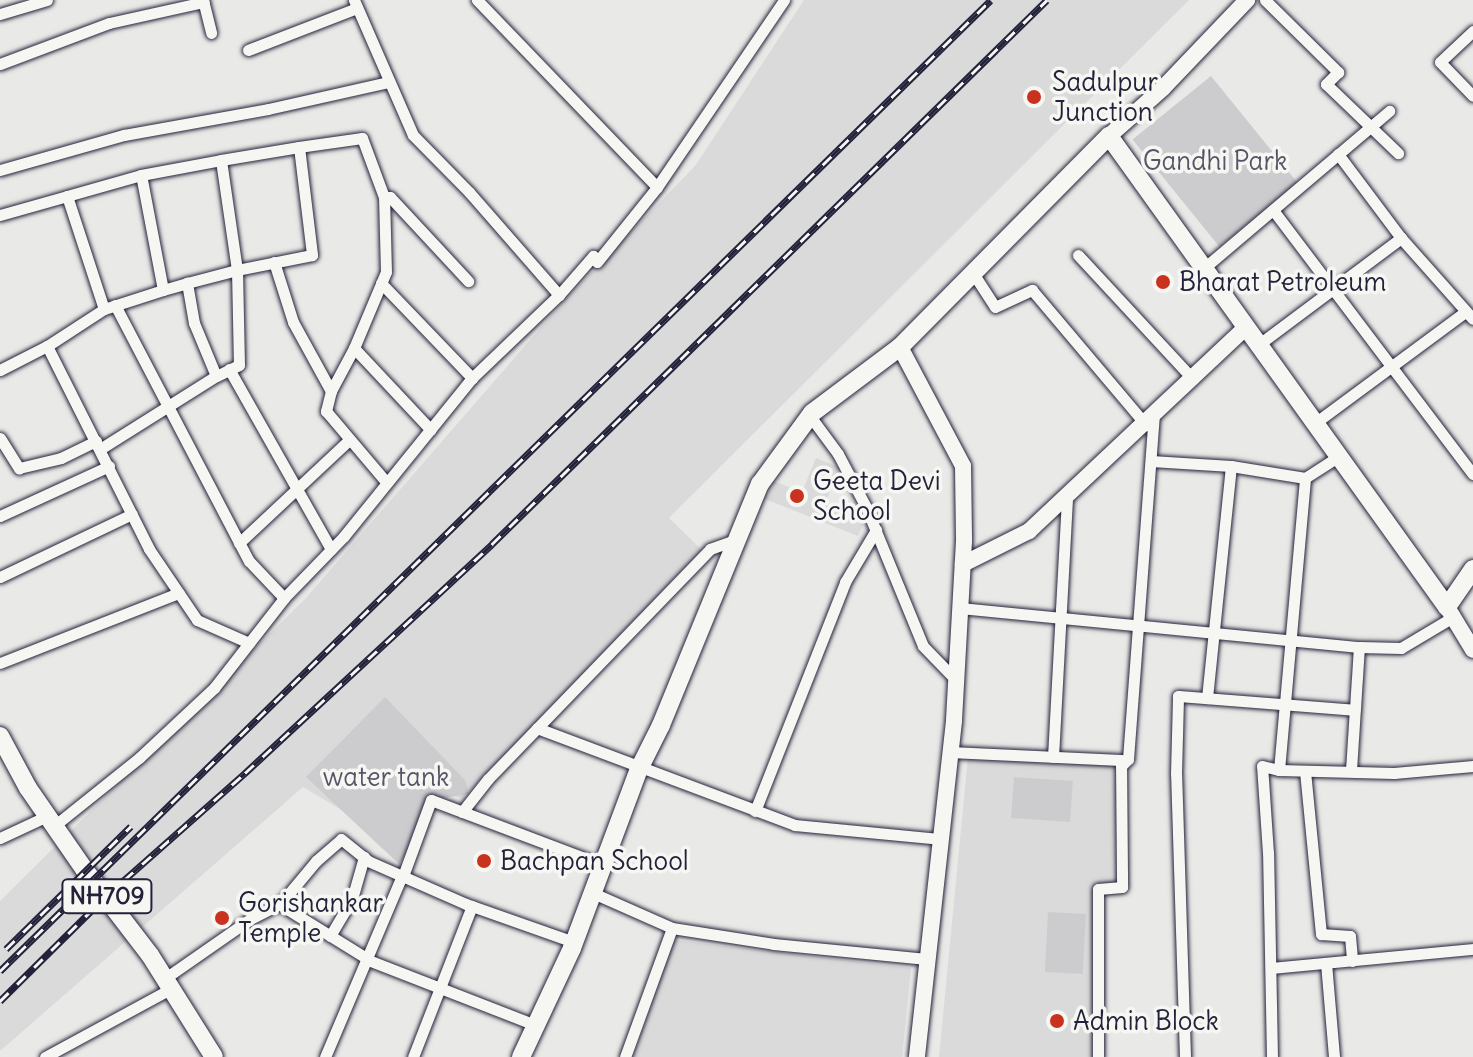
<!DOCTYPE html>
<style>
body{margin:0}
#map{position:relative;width:1473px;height:1057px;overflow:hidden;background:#e9e9e7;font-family:Delius,sans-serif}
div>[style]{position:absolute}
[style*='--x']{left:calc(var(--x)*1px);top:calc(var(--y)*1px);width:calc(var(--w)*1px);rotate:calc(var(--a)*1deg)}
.built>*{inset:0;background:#dadada}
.green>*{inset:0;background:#ccccce;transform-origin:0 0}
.roads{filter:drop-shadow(0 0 2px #22223b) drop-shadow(0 0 2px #22223b)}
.street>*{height:11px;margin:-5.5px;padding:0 5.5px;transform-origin:5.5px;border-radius:5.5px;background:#f6f6f2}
.secondary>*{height:16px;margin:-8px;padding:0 8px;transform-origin:8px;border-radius:8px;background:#f6f6f2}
.primary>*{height:18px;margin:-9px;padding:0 9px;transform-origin:9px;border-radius:9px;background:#f6f6f2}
.rail>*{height:7px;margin-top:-3.5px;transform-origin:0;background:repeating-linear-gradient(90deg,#f6f6f2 0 12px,#22223b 0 24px);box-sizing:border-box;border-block:2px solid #22223b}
.dots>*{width:22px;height:22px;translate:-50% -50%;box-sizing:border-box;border:4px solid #f6f6f2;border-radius:50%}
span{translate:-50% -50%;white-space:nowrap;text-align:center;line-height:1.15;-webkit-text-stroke:7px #f6f6f2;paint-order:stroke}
.shield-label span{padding:2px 6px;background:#f6f6f2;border:2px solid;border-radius:6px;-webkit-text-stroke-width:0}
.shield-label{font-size:24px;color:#22223b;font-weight:700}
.poi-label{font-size:26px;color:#22223b}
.left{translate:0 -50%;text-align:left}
.park-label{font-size:26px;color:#555567}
</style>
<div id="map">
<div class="built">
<i style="clip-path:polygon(804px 0,1189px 0,669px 518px,707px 555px,462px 798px,431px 791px,397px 843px,303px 787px,0 1051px,0 901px,305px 599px,562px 303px,695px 166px)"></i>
<i style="clip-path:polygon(816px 458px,839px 467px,825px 504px,865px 520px,858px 536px,765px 499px,773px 481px,802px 492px)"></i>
<i style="clip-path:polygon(968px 757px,1115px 765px,1119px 883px,1094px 883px,1092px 1057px,939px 1057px)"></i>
<i style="clip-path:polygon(674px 940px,911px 968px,902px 1057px,633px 1057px)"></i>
</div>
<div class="green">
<i style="left:1211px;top:76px;width:138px;height:101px;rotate:51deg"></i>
<i style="clip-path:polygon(385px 697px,465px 780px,469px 794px,437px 799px,422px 830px,399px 864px,306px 777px)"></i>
<i style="left:1014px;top:777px;width:59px;height:41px;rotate:4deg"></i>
<i style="left:1048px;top:912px;width:38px;height:60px;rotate:3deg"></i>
</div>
<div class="roads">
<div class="street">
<i style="--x:203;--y:0;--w:34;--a:76"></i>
<i style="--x:354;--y:0;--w:147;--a:66.4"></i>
<i style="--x:413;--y:135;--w:80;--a:45.5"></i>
<i style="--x:469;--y:192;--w:137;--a:48.9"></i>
<i style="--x:1265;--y:0;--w:103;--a:44.6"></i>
<i style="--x:1338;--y:72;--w:17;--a:135"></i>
<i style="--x:1326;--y:84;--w:100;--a:43.8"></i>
<i style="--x:0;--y:14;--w:49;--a:-16.6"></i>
<i style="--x:1473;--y:31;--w:45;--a:136.8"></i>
<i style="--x:1440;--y:62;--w:47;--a:45.9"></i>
<i style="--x:248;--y:50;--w:117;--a:-21.1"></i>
<i style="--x:0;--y:64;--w:116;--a:-20.6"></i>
<i style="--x:109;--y:23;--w:97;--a:-12.5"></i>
<i style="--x:299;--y:147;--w:109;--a:83.1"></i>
<i style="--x:312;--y:255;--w:76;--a:168.7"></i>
<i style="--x:237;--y:270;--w:111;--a:-98.3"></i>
<i style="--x:221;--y:160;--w:79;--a:-9.5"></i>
<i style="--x:1338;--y:154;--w:105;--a:53.1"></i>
<i style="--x:1401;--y:238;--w:108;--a:48.4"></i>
<i style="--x:0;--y:170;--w:129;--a:-15.8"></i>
<i style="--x:124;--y:135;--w:146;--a:-10.2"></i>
<i style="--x:268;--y:109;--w:124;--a:-12.6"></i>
<i style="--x:657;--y:187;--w:226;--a:-55.8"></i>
<i style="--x:67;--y:196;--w:77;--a:-15.8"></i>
<i style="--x:384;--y:197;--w:6;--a:0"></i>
<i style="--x:390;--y:197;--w:115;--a:47.1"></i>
<i style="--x:1273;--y:210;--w:331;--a:52.9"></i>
<i style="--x:0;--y:215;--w:70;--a:-15.8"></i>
<i style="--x:67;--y:196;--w:119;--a:71.9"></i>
<i style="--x:104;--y:309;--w:68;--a:147"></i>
<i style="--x:1078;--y:255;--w:169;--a:47.2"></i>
<i style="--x:274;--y:262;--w:63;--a:72.4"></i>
<i style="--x:293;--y:322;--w:79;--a:61.2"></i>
<i style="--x:331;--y:391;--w:49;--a:-61.9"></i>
<i style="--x:354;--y:348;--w:82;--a:-67.2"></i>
<i style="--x:386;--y:272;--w:75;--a:-91.5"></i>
<i style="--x:384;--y:197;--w:63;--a:-110.4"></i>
<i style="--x:362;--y:138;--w:64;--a:171.9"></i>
<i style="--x:1204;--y:268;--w:243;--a:-40.3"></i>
<i style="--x:973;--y:273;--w:40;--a:57.1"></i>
<i style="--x:995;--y:307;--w:41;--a:-24.7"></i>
<i style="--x:1032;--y:290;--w:177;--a:49.8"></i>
<i style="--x:381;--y:283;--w:132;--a:46.2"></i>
<i style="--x:163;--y:290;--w:117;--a:-100.8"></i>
<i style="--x:141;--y:175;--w:81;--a:-10.6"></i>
<i style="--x:115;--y:305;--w:289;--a:62.4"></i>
<i style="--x:249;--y:561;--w:51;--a:46.6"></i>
<i style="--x:104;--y:309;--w:62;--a:-17.9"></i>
<i style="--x:163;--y:290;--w:25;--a:-16"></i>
<i style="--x:187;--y:283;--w:52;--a:-14.6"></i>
<i style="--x:237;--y:270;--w:95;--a:88.8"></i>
<i style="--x:239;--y:365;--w:25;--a:154"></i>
<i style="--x:216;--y:376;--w:57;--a:-112.5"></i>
<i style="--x:194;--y:323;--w:41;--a:-99.9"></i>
<i style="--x:1258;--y:345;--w:179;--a:-36.8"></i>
<i style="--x:354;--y:348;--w:112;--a:46.8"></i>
<i style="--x:229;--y:369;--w:207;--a:60.5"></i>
<i style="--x:0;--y:370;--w:53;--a:-27.1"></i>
<i style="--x:47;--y:346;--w:227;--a:63.3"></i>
<i style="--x:149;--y:549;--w:86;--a:55.9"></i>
<i style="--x:197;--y:620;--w:57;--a:23.9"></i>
<i style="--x:331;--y:391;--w:21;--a:104"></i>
<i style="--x:326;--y:411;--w:94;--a:49.7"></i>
<i style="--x:810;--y:416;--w:47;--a:53.6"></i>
<i style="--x:838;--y:454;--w:60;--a:62.2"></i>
<i style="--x:866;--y:507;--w:150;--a:67.7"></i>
<i style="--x:923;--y:646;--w:47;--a:45.9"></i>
<i style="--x:1315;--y:423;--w:187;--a:-36.5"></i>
<i style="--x:0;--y:438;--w:36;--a:58"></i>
<i style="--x:19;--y:468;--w:43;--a:-13.4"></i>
<i style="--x:61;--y:458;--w:39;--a:-26"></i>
<i style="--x:100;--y:449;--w:137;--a:-32.2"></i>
<i style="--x:1151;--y:461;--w:80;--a:3.6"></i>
<i style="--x:1231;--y:466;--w:75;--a:9.2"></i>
<i style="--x:1305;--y:478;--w:40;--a:-32.9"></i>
<i style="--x:0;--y:516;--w:120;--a:-24.6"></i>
<i style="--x:239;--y:543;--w:151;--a:-43.1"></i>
<i style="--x:0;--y:577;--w:146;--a:-25.5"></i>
<i style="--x:960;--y:608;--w:401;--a:5.6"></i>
<i style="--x:1359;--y:647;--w:42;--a:1.4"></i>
<i style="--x:1401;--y:648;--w:61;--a:-30.8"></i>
<i style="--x:0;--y:663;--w:192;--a:-21.4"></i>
<i style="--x:1207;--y:698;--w:233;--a:-84.1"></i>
<i style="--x:537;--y:728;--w:276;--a:20.6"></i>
<i style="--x:795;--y:825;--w:147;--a:5.5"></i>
<i style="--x:950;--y:752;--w:171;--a:2.7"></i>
<i style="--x:1121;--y:760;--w:127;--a:89.5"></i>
<i style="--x:1122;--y:887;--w:24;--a:175"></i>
<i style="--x:1098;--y:889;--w:168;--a:90"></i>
<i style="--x:1053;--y:757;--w:261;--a:-86.9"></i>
<i style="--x:1121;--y:766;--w:10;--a:-45"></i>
<i style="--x:1128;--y:759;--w:343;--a:-85.7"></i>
<i style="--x:1279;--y:770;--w:115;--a:1.5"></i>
<i style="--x:1394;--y:773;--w:79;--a:-5.1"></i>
<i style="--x:1351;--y:770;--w:123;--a:-86.3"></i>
<i style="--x:1305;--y:771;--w:164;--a:84.4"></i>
<i style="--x:1321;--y:934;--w:29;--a:4"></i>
<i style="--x:1350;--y:936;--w:25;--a:85"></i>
<i style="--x:755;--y:811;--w:246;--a:-68.5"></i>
<i style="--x:845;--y:582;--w:61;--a:-59.2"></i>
<i style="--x:462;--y:812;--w:42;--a:-51.8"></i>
<i style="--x:488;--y:779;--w:320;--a:-46"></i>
<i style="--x:710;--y:549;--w:29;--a:-20"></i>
<i style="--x:54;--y:826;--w:110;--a:-38.7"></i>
<i style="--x:140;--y:757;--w:101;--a:-43"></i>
<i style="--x:214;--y:688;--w:114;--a:-52.1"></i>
<i style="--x:284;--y:598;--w:86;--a:-45.9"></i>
<i style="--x:344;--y:536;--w:203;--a:-51"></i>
<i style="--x:472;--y:378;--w:120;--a:-43.7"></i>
<i style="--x:559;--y:295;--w:52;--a:-48.9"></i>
<i style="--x:593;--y:256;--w:7;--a:56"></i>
<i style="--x:597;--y:262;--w:96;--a:-51.3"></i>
<i style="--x:657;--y:187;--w:260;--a:-133.9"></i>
<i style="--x:0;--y:838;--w:52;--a:-25.1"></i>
<i style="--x:403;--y:876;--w:81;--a:-69.8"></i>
<i style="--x:431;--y:800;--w:184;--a:20.7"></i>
<i style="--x:593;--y:893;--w:86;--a:23.9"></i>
<i style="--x:672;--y:928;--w:103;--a:8.9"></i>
<i style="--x:774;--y:944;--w:153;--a:5.6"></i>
<i style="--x:279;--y:904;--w:108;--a:31.8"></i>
<i style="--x:371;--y:961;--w:176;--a:21.3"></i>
<i style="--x:330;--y:936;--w:43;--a:-59.3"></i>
<i style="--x:352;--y:899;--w:44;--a:-74.1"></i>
<i style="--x:1326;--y:963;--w:94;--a:85.1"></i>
<i style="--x:1271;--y:968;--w:203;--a:-5.4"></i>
<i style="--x:164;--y:979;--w:105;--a:-34.9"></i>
<i style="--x:250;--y:919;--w:35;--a:-27"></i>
<i style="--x:281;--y:903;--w:55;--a:-50.2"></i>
<i style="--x:316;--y:861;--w:33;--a:-41"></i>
<i style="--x:341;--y:839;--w:35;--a:39"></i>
<i style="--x:368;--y:861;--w:107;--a:23.7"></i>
<i style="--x:466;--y:904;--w:114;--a:19.4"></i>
<i style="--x:45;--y:1057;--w:142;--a:-28.5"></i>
<i style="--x:325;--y:1057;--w:197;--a:-67"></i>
<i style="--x:413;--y:1057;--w:162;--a:-68.7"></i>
<i style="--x:625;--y:1057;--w:137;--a:-70"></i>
<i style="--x:1185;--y:1057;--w:283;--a:-91.8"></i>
<i style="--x:1176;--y:774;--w:78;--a:-88.5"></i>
<i style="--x:1178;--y:696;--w:177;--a:4.5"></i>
<i style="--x:1272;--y:1057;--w:204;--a:-91.1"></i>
<i style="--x:1268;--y:853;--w:87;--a:-93.9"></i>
<i style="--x:1262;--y:766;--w:17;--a:13"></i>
<i style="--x:1279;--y:770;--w:293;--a:-84.9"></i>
</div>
<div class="secondary">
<i style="--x:1109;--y:136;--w:72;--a:-41.6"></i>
<i style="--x:1163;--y:88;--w:122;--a:-46.3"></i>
<i style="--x:900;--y:347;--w:135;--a:62.1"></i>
<i style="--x:963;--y:466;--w:75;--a:89.2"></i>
<i style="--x:964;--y:541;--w:180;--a:93.2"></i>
<i style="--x:954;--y:721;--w:338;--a:96.3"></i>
<i style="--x:963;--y:564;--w:74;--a:-26.6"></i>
<i style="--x:1029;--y:531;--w:298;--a:-43.2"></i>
<i style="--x:1447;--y:607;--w:50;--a:58.8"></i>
</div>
<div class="primary">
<i style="--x:0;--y:736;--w:59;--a:61.7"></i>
<i style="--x:28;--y:788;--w:98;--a:55.3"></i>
<i style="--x:84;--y:869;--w:108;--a:52.5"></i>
<i style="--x:150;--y:955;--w:120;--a:57.9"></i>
<i style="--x:521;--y:1057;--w:120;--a:-64.9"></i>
<i style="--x:572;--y:948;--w:191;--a:-69.5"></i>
<i style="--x:639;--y:769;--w:49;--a:-63.4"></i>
<i style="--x:661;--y:725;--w:261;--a:-67.7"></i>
<i style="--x:760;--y:484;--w:88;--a:-53.8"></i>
<i style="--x:812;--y:413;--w:110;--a:-36.9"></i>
<i style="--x:900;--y:347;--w:297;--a:-45.3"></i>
<i style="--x:1109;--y:136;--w:580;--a:54.34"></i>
<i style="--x:1447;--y:607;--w:46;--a:-55.6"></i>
</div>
</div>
<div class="rail">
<i style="--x:6;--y:949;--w:175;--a:-44.5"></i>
<i style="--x:0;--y:971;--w:1387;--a:-44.42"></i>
<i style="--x:0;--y:1001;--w:149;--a:-44.7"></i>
<i style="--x:106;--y:896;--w:186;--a:-41.5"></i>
<i style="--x:245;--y:773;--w:337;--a:-42.8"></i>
<i style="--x:492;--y:544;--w:777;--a:-44.43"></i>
</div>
<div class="dots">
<i style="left:1034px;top:97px;background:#c8321e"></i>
<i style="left:1163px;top:282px;background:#c8321e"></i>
<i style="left:797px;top:496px;background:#c8321e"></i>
<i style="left:484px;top:861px;background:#c8321e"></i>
<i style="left:222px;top:918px;background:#c8321e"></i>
<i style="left:1057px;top:1021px;background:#c8321e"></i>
</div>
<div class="shield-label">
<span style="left:107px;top:896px">NH709</span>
</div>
<div class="poi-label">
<span class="left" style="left:1052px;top:97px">Sadulpur<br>Junction</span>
<span class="left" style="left:1179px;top:282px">Bharat Petroleum</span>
<span class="left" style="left:813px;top:496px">Geeta Devi<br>School</span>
<span class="left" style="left:500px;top:861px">Bachpan School</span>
<span class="left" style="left:238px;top:918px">Gorishankar<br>Temple</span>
<span class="left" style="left:1073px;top:1021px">Admin Block</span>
</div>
<div class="park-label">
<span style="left:1215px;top:161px">Gandhi Park</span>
<span style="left:386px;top:777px">water tank</span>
</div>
</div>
